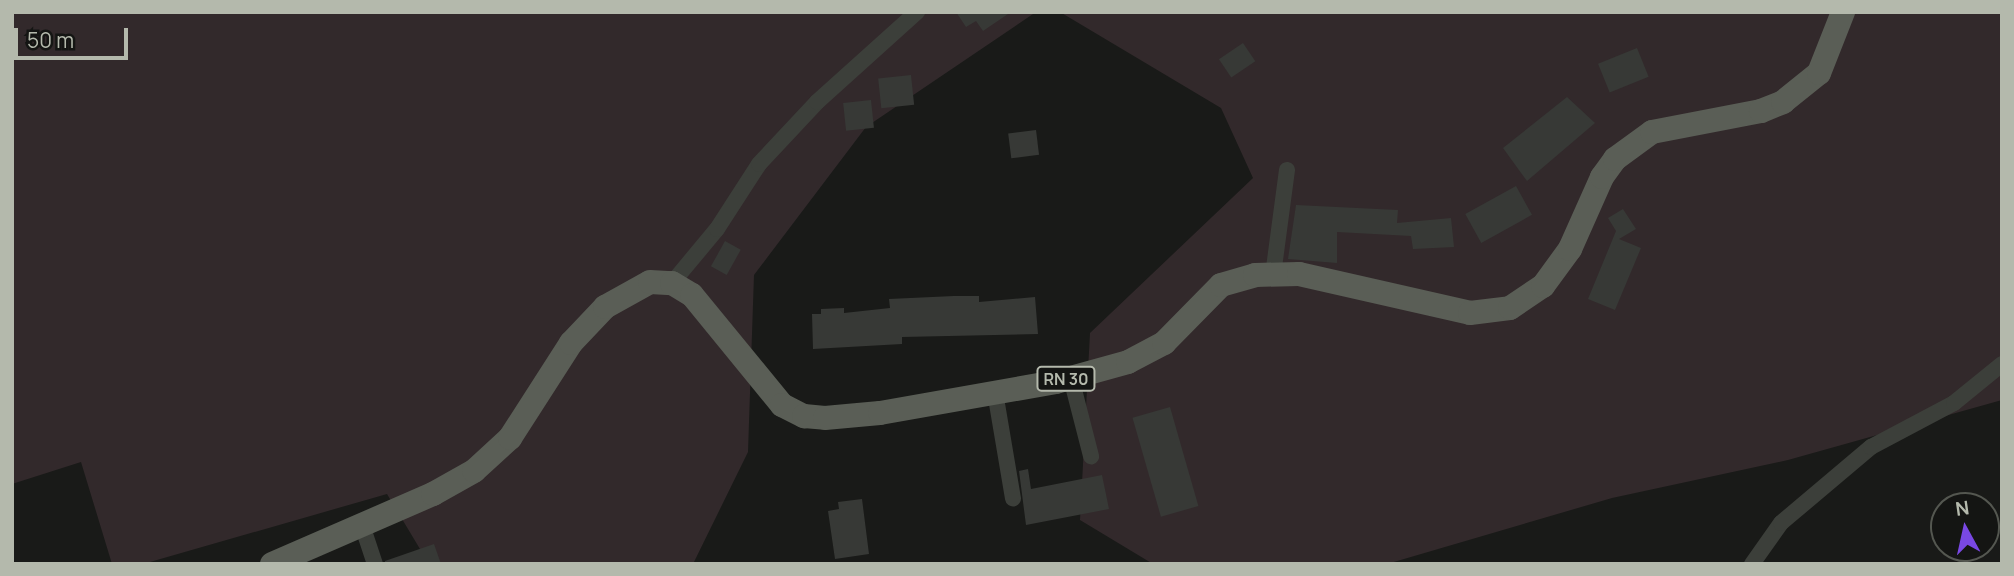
<!DOCTYPE html>
<style>
body{margin:0}
#map{position:relative;width:2014px;height:576px;overflow:hidden;background:#191a18;font-family:Manrope,sans-serif}
div>[style]{position:absolute}
[style*='--x']{left:calc(var(--x)*1px);top:calc(var(--y)*1px);width:calc(var(--w)*1px);rotate:calc(var(--a)*1deg)}
.green>*{inset:0;background:#32292b}
.building>*{inset:0;background:#373936;transform-origin:0 0}
.street>*{height:16px;margin:-8px;padding:0 8px;transform-origin:8px;border-radius:8px;background:#3c3f3a}
.primary>*{height:24px;margin:-12px;padding:0 12px;transform-origin:12px;border-radius:12px;background:#5a5e56}
span{translate:-50% -50%;white-space:nowrap;text-align:center;line-height:1.15;-webkit-text-stroke:5px #141513;paint-order:stroke}
.shield-label span{padding:2px 5px;background:#141513;border:2px solid;border-radius:5px;-webkit-text-stroke-width:0}
.shield-label{font-size:16px;color:#b4b9ac;font-weight:700}
.frame{position:absolute;inset:0;border:14px solid #b4b9ac;pointer-events:none}
.north{position:absolute;left:1930px;top:492px;width:70px;height:70px;box-sizing:border-box;background:#141513;border:2px solid #545750;border-radius:50%;rotate:352deg;font-size:19px;font-weight:700;line-height:28px;text-align:center;color:#b4b9ac}
.north::after{content:'';display:block;margin:auto;width:24px;height:32px;background:#7948e3;clip-path:polygon(50% 0,100% 100%,50% 72%,0 100%)}
.scale{position:absolute;left:14px;top:28px;width:114px;height:32px;box-sizing:border-box;border:4px solid #b4b9ac;border-top:0;padding-left:9px;font-size:21px;line-height:24px;white-space:nowrap;color:#b4b9ac;-webkit-text-stroke:5px #141513;paint-order:stroke}
</style>
<div id="map">
<div class="green">
<i style="clip-path:polygon(12px 12px,1036px 12px,866px 127px,754px 275px,748px 452px,693px 564px,429px 564px,387px 494px,143px 564px,112px 564px,81px 462px,12px 484px)"></i>
<i style="clip-path:polygon(1060px 12px,2002px 12px,2002px 400px,1788px 460px,1612px 498px,1387px 564px,1153px 564px,1080px 520px,1090px 333px,1253px 178px,1221px 108px)"></i>
</div>
<div class="building">
<i style="clip-path:polygon(956px 12px,1011px 12px,983px 31px,976px 21px,966px 27px)"></i>
<i style="left:1243px;top:43px;width:22px;height:29px;rotate:56deg"></i>
<i style="left:1637px;top:48px;width:31px;height:42px;rotate:68deg"></i>
<i style="left:911px;top:75px;width:30px;height:33px;rotate:84deg"></i>
<i style="clip-path:polygon(1567px 97px,1595px 123px,1527px 181px,1503px 148px)"></i>
<i style="left:871px;top:100px;width:28px;height:28px;rotate:84deg"></i>
<i style="left:1036px;top:130px;width:25px;height:28px;rotate:83deg"></i>
<i style="left:1516px;top:186px;width:33px;height:58px;rotate:61deg"></i>
<i style="clip-path:polygon(1296px 205px,1398px 210px,1397px 223px,1451px 218px,1454px 247px,1413px 249px,1411px 236px,1337px 232px,1337px 263px,1288px 259px)"></i>
<i style="clip-path:polygon(1623px 209px,1636px 229px,1619px 239px,1641px 248px,1615px 310px,1588px 299px,1616px 231px,1608px 218px)"></i>
<i style="left:725px;top:241px;width:18px;height:29px;rotate:29deg"></i>
<i style="clip-path:polygon(954px 296px,979px 296px,979px 302px,1035px 297px,1038px 334px,902px 337px,902px 344px,813px 349px,812px 314px,821px 314px,821px 309px,844px 308px,844px 313px,890px 308px,889px 299px)"></i>
<i style="left:1170px;top:407px;width:103px;height:39px;rotate:74deg"></i>
<i style="clip-path:polygon(1028px 469px,1031px 489px,1102px 475px,1109px 509px,1026px 525px,1019px 471px)"></i>
<i style="clip-path:polygon(862px 499px,869px 554px,835px 559px,828px 511px,839px 509px,838px 502px)"></i>
<i style="clip-path:polygon(434px 544px,441px 564px,385px 564px,385px 561px)"></i>
</div>
<div class="street">
<i style="--x:1273;--y:275;--w:106;--a:-82.4"></i>
<i style="--x:672;--y:283;--w:70;--a:-50.2"></i>
<i style="--x:717;--y:229;--w:77;--a:-57.1"></i>
<i style="--x:759;--y:164;--w:85;--a:-46.9"></i>
<i style="--x:817;--y:102;--w:135;--a:-42"></i>
<i style="--x:1071;--y:378;--w:81;--a:75.6"></i>
<i style="--x:995;--y:392;--w:108;--a:80.4"></i>
<i style="--x:362;--y:525;--w:41;--a:71.6"></i>
<i style="--x:1752;--y:564;--w:50;--a:-54.7"></i>
<i style="--x:1781;--y:523;--w:118;--a:-40.2"></i>
<i style="--x:1871;--y:447;--w:94;--a:-27.9"></i>
<i style="--x:1954;--y:403;--w:62;--a:-39.1"></i>
</div>
<div class="primary">
<i style="--x:272;--y:564;--w:176;--a:-23.5"></i>
<i style="--x:433;--y:494;--w:47;--a:-29.3"></i>
<i style="--x:474;--y:471;--w:49;--a:-42.5"></i>
<i style="--x:510;--y:438;--w:113;--a:-57.3"></i>
<i style="--x:571;--y:343;--w:50;--a:-46.6"></i>
<i style="--x:605;--y:307;--w:51;--a:-29.1"></i>
<i style="--x:650;--y:282;--w:22;--a:3"></i>
<i style="--x:672;--y:283;--w:23;--a:31"></i>
<i style="--x:692;--y:295;--w:142;--a:50.7"></i>
<i style="--x:782;--y:405;--w:25;--a:27"></i>
<i style="--x:804;--y:416;--w:21;--a:5"></i>
<i style="--x:825;--y:418;--w:55;--a:-5.2"></i>
<i style="--x:880;--y:413;--w:179;--a:-10"></i>
<i style="--x:1056;--y:382;--w:75;--a:-15.5"></i>
<i style="--x:1128;--y:362;--w:41;--a:-27.8"></i>
<i style="--x:1164;--y:343;--w:81;--a:-45.5"></i>
<i style="--x:1221;--y:285;--w:35;--a:-16"></i>
<i style="--x:1255;--y:275;--w:44;--a:-1.3"></i>
<i style="--x:1299;--y:274;--w:175;--a:12.8"></i>
<i style="--x:1470;--y:313;--w:40;--a:-7.1"></i>
<i style="--x:1510;--y:308;--w:40;--a:-34"></i>
<i style="--x:1543;--y:286;--w:46;--a:-53.9"></i>
<i style="--x:1570;--y:249;--w:79;--a:-66"></i>
<i style="--x:1602;--y:177;--w:22;--a:-54"></i>
<i style="--x:1615;--y:159;--w:46;--a:-36.1"></i>
<i style="--x:1652;--y:132;--w:111;--a:-10.9"></i>
<i style="--x:1761;--y:111;--w:24;--a:-22"></i>
<i style="--x:1783;--y:102;--w:46;--a:-38.9"></i>
<i style="--x:1819;--y:73;--w:66;--a:-68.5"></i>
</div>
<div class="shield-label">
<span style="left:1066px;top:379px">RN 30</span>
</div>
<div class="frame"></div>
<div class="north">N</div>
<div class="scale">50 m</div>
</div>
